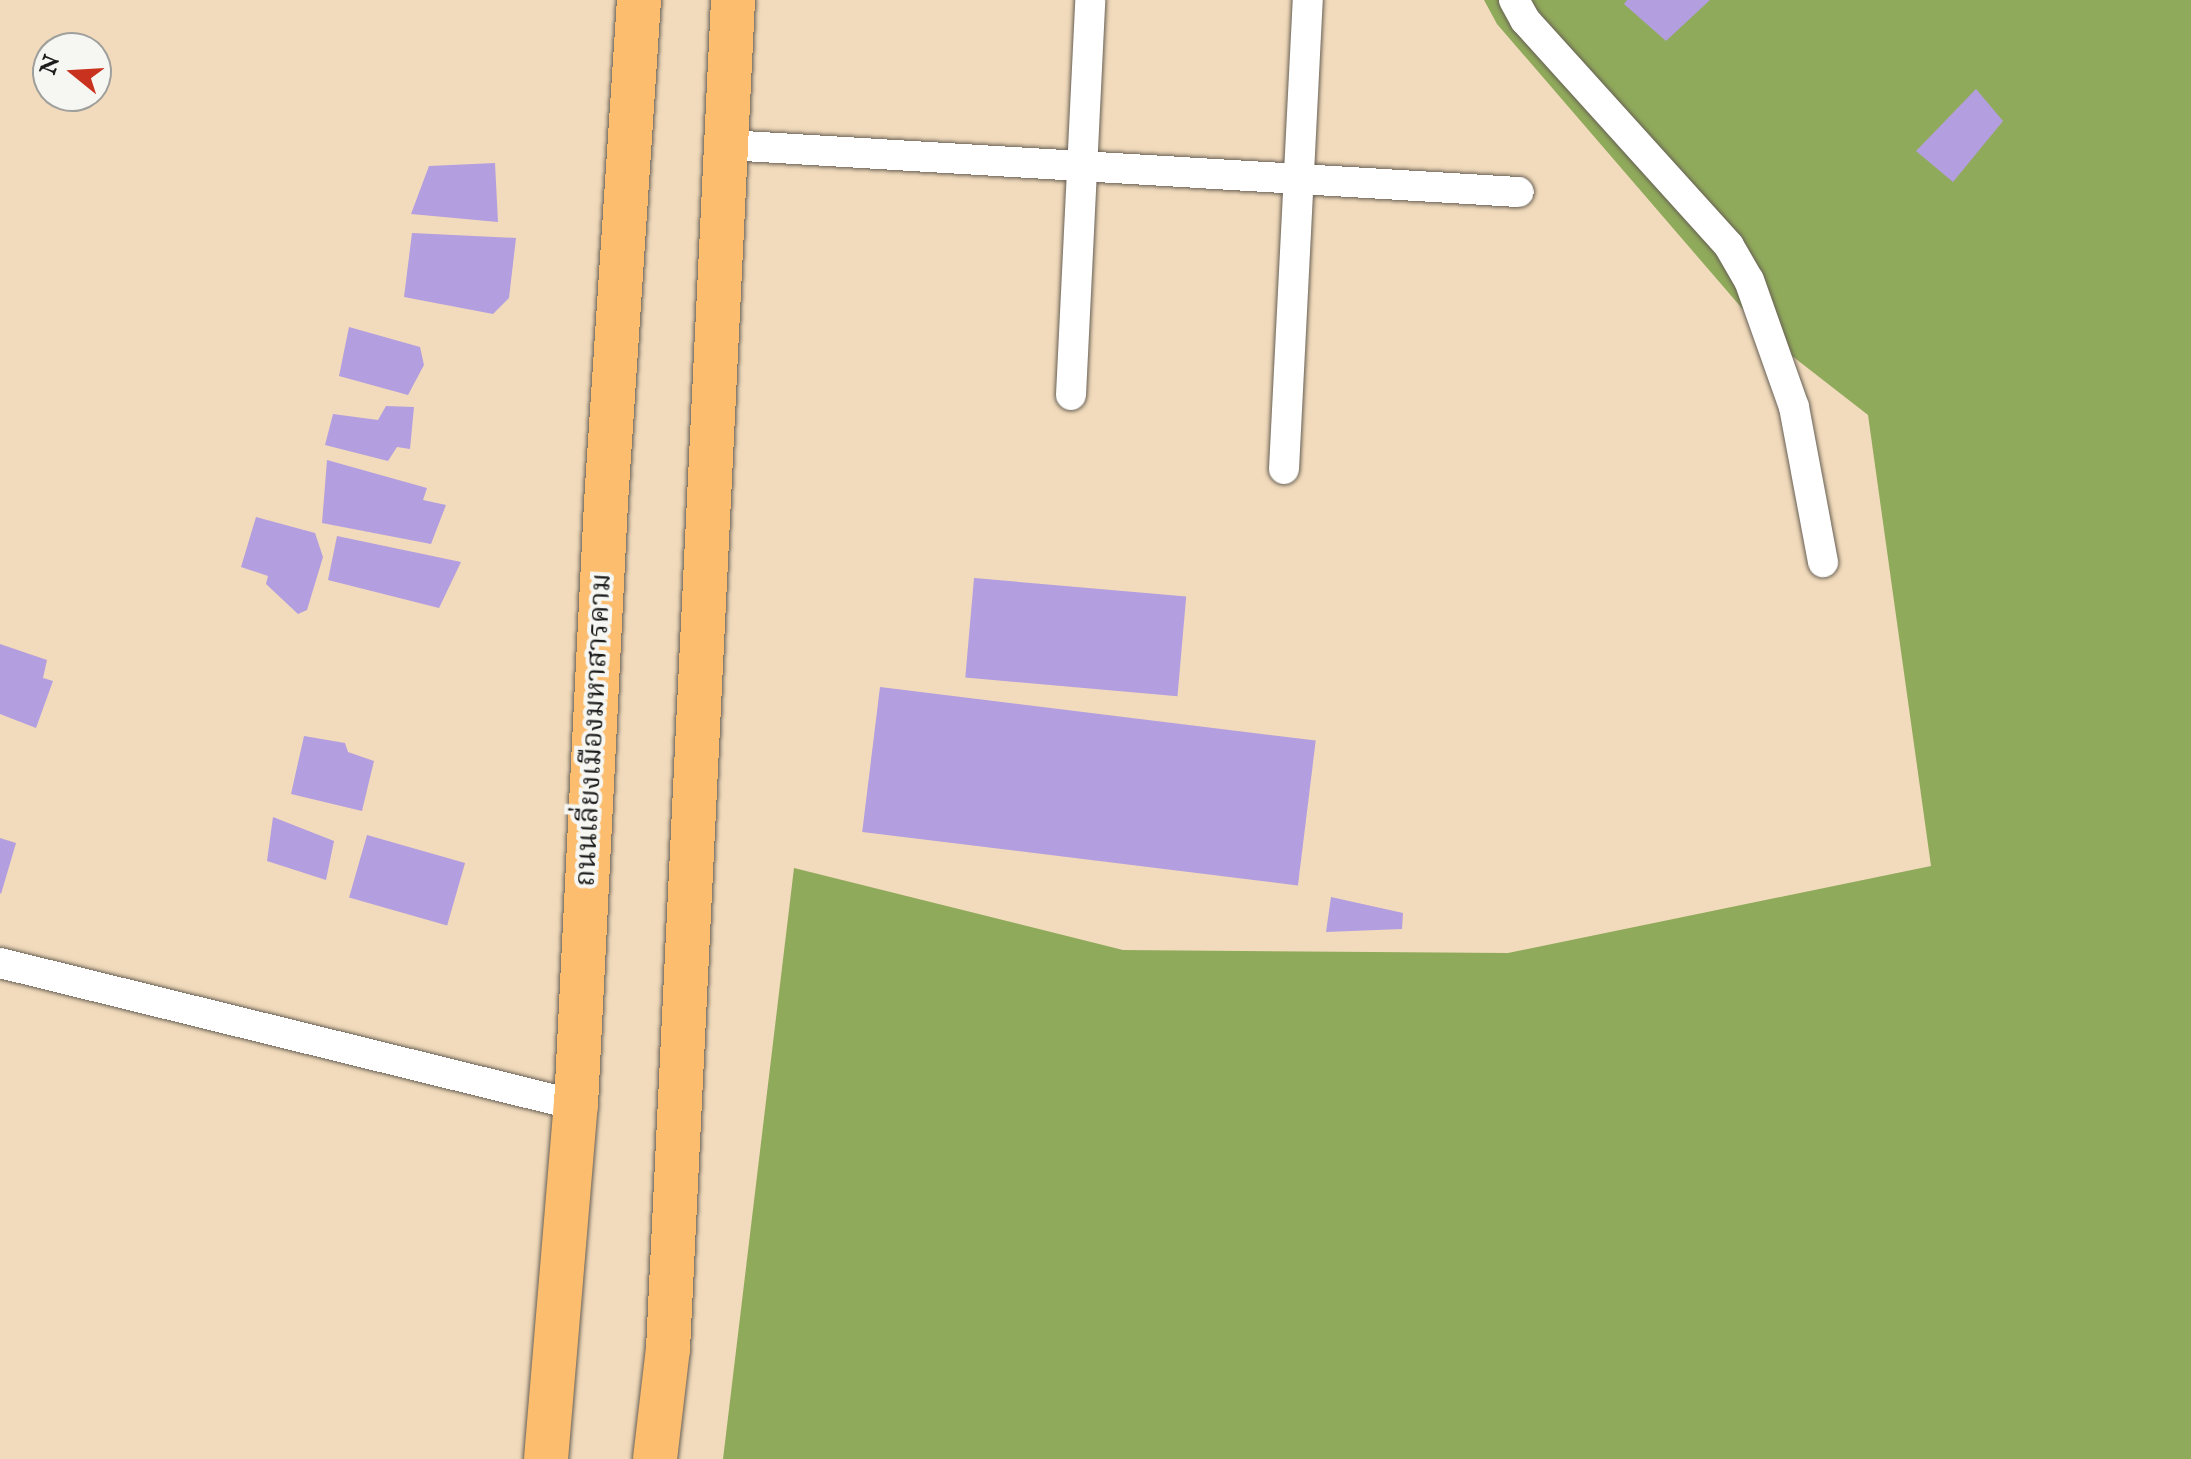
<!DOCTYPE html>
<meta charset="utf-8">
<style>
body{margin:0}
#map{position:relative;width:2191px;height:1459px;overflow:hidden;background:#f2dbbc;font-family:"IM FELL English","Noto Serif Thai",serif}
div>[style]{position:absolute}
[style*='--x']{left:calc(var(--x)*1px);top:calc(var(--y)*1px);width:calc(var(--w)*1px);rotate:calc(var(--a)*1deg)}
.forest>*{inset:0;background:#90aa5b}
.building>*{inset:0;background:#b39edf;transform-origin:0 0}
.roads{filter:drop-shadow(0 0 2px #675f54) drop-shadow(0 0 2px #675f54)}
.street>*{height:30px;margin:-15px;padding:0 15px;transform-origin:15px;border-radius:15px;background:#fff}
.highway>*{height:44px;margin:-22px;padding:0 22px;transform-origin:22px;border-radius:22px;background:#fcbd6f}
span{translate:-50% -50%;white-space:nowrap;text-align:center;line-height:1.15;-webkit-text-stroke:8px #f6f6f2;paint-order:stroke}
.street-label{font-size:28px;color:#1c1c1c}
.north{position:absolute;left:32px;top:32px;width:80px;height:80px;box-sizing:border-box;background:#f6f6f2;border:2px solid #9f9f9c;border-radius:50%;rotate:288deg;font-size:22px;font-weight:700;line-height:32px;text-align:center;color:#1c1c1c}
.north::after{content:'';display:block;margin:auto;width:28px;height:36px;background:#c8321e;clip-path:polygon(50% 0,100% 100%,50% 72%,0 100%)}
</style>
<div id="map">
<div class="forest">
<i style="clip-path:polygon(1484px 0,2191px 0,2191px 1459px,723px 1459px,794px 868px,1123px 950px,1508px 953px,1931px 866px,1868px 415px,1765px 335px,1497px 24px)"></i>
</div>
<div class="building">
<i style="clip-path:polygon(1627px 0,1710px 0,1666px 41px,1624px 4px)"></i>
<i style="clip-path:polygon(1976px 89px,2003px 121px,1953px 182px,1916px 151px)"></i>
<i style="clip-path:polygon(495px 163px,498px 222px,411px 214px,429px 166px)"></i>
<i style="clip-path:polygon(412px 233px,516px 238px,509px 298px,493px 314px,404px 297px)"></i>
<i style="clip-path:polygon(349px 327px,420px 347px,424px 365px,408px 395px,339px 376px)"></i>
<i style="clip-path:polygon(386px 406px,414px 407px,410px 449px,397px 447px,388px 461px,325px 445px,333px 414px,378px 420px)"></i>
<i style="clip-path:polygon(327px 460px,427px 488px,423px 500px,446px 505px,431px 544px,322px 523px)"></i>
<i style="clip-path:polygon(256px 517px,315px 533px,323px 557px,307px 610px,298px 614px,266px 584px,268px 576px,241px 567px)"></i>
<i style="clip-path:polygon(337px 536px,461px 562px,439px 608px,328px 580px)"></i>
<i style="left:974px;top:578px;width:213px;height:100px;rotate:5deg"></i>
<i style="clip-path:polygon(0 644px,47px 660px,43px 678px,53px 681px,36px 728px,0 714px)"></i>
<i style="left:880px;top:687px;width:439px;height:146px;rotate:7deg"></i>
<i style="clip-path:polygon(304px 736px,345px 743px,348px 752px,374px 761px,362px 811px,291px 794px)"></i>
<i style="clip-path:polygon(273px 817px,334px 841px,326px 880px,267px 861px)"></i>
<i style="left:367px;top:835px;width:102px;height:65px;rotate:16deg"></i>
<i style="clip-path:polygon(0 838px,16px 843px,1px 894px,0 893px)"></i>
<i style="clip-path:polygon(1331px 897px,1403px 913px,1402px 929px,1326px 932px)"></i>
</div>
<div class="roads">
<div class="street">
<i style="--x:1514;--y:0;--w:23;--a:61"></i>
<i style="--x:1525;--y:20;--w:304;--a:47.9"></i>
<i style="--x:1729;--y:246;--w:39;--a:60"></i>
<i style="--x:1749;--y:280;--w:135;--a:70.5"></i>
<i style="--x:1794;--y:407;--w:158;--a:79.4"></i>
<i style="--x:727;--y:145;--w:793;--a:3.4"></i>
<i style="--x:1071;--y:395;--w:395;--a:-87.2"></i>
<i style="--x:1284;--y:469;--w:470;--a:-87.1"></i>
<i style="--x:0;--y:963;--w:593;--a:13.85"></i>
</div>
<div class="highway">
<i style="--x:546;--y:1459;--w:355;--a:-85.2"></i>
<i style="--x:576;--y:1105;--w:604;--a:-87.15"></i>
<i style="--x:606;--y:502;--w:503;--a:-86.24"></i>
<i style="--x:655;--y:1459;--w:111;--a:-83.3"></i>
<i style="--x:668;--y:1349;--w:1351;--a:-87.24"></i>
</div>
</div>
<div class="street-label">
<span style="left:595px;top:730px;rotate:-87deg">ถนนเลี่ยงเมืองมหาสารคาม</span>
</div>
<div class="north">N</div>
</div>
